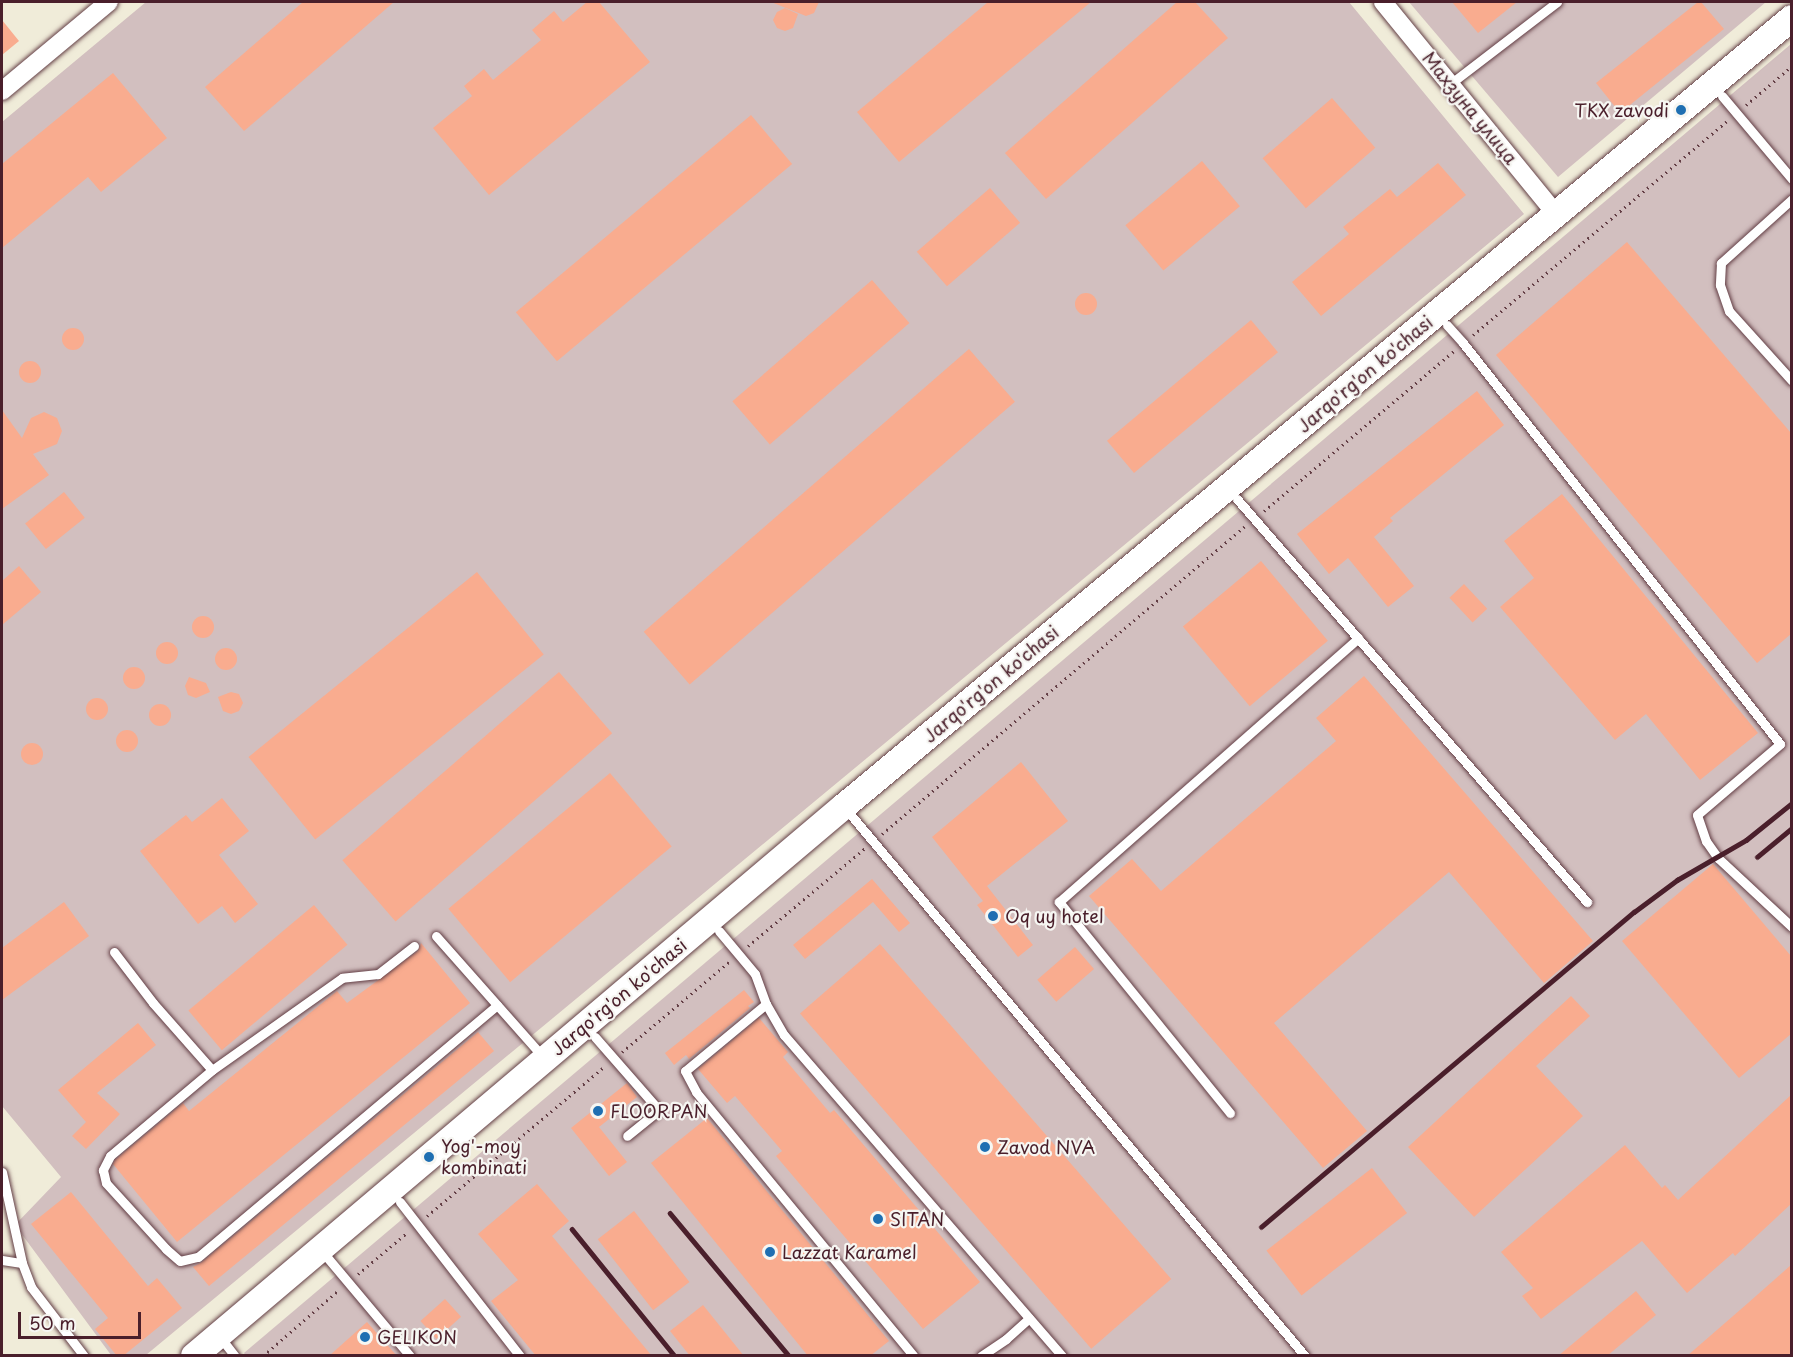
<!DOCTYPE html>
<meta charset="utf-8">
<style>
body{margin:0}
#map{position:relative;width:1793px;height:1357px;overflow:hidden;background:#f0ecd9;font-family:"Playpen Sans",sans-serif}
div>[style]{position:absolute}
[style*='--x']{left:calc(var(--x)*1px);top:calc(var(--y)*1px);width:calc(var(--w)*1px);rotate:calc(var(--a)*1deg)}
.industrial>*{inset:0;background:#d2bfbf}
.building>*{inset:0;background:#f9ac8f;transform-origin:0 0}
.round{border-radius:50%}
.path>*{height:3px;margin-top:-1.5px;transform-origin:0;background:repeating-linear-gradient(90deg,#633e45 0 1.5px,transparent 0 6px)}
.roads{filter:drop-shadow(0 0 2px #633e45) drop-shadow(0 0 2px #633e45)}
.lane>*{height:9px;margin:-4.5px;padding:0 4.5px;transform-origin:4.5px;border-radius:4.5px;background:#fff}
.street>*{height:18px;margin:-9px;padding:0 9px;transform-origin:9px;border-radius:9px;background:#fff}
.secondary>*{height:26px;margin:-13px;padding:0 13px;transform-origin:13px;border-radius:13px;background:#fff}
.rail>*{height:4.5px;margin:-2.25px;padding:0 2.25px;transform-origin:2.25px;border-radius:2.25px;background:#4a1f2b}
.dots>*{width:16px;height:16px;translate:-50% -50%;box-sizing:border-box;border:3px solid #f6f6f2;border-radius:50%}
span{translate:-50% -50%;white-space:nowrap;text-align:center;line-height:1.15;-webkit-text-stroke:4.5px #f6f6f2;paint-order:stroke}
.street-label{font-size:18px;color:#4a1f2b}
.poi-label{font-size:18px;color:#4a1f2b}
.right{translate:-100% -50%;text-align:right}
.left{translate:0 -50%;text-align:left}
.frame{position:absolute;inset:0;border:3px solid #4a1f2b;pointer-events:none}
.scale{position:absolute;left:18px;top:1312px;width:123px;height:27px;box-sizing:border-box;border:3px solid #4a1f2b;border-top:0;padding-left:8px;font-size:18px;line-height:21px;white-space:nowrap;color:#4a1f2b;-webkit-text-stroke:4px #f6f6f2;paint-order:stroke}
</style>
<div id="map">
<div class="industrial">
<i style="clip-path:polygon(146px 2px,1349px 2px,1524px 214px,146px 1355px,111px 1355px,15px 1225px,61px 1177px,2px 1106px,2px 122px)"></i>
<i style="clip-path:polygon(1409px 2px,1766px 2px,1558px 177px)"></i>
<i style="clip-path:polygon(1791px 44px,1791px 1355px,246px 1356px,244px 1353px)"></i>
</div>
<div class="building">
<i style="clip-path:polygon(303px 2px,394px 2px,244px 131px,205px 87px)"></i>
<i style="clip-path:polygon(587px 2px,599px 2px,650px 62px,489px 195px,433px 128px,472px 96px,464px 86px,484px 69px,493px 80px,541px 40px,532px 30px,554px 11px,563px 22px)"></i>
<i style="clip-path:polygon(771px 2px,819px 2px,814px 13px,806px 16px)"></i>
<i style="clip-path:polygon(988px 2px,1091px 2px,899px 162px,857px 112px)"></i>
<i style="clip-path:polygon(1177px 2px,1195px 2px,1228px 38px,1046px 199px,1005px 153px)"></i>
<i style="clip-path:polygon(1452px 2px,1517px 2px,1478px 33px)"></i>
<i style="clip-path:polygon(1698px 2px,1701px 2px,1724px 29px,1620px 113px,1596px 83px)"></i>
<i style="clip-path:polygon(785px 8px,798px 14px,793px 28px,785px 31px,777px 28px,773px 20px,777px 12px)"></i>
<i style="clip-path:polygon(2px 20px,19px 41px,2px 55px)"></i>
<i style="clip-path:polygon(113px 73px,167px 138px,101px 192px,88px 177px,2px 248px,2px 164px)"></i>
<i style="left:1332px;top:98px;width:66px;height:92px;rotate:49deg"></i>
<i style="left:751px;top:115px;width:64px;height:307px;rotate:50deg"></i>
<i style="left:1202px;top:161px;width:59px;height:100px;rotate:50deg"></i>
<i style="clip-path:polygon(1438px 163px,1466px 195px,1321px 316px,1292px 282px,1349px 234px,1343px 227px,1390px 189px,1397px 197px)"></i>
<i style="left:990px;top:188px;width:46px;height:97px;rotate:49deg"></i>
<i style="clip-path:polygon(1627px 242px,1791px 433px,1791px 634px,1757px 663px,1496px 355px)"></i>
<i style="left:872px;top:280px;width:57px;height:185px;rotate:49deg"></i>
<i class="round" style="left:1075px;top:293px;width:22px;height:22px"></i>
<i style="left:1251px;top:320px;width:42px;height:188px;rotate:50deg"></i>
<i class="round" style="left:62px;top:328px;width:22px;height:22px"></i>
<i style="left:969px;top:349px;width:70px;height:431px;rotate:49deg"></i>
<i class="round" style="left:19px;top:361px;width:22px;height:22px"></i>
<i style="clip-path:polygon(1477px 391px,1504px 425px,1390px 518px,1393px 521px,1374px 537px,1414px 586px,1388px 607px,1348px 558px,1329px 574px,1297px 534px)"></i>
<i style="clip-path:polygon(2px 410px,22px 438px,31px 418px,44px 412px,57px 418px,62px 431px,57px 444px,33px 454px,49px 475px,2px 509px)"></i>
<i style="left:64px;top:492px;width:33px;height:50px;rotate:51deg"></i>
<i style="clip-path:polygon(1562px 494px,1758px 733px,1700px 780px,1646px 714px,1615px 740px,1500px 607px,1534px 578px,1504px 541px)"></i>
<i style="left:1261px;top:561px;width:104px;height:102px;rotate:50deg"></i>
<i style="clip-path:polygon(19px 566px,41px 592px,2px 625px,2px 581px)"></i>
<i style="left:477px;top:572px;width:106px;height:294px;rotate:51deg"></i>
<i style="left:1464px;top:584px;width:34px;height:20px;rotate:47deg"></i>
<i class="round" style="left:192px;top:616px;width:22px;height:22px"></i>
<i class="round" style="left:156px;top:642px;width:22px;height:22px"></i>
<i class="round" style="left:215px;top:648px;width:22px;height:22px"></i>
<i class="round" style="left:123px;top:667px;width:22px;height:22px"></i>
<i style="left:559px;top:672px;width:81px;height:287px;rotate:49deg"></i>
<i style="clip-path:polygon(1364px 676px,1593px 941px,1544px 983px,1449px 872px,1274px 1023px,1367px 1131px,1323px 1168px,1089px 896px,1132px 859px,1161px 891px,1336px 741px,1316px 718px)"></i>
<i style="clip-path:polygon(189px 677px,206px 683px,210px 692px,196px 698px,188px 695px,185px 686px)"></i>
<i style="clip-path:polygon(231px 692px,239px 694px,243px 703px,239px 711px,231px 714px,223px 711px,218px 697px)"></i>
<i class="round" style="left:86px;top:698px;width:22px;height:22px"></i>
<i class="round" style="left:149px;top:704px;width:22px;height:22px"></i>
<i class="round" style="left:116px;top:730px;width:22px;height:22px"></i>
<i class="round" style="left:21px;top:743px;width:22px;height:22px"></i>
<i style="clip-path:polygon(1021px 762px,1068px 821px,987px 886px,1033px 945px,1018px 957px,977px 905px,983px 901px,932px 837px)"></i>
<i style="left:610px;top:773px;width:96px;height:211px;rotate:50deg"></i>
<i style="clip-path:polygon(222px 798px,249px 831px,219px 855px,258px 904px,235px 923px,222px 906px,198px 924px,140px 851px,186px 815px,192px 822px)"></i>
<i style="clip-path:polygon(1713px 864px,1791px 956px,1791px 1034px,1739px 1078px,1622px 941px)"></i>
<i style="clip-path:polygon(872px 879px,910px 923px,899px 932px,873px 902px,805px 959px,793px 945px)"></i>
<i style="clip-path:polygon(64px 902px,89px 936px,2px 1000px,2px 948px)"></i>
<i style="left:314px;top:905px;width:52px;height:164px;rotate:50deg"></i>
<i style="clip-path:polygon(421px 943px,470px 1003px,177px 1242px,113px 1164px,115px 1160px,183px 1103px,189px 1111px,337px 991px,347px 1003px,418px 951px)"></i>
<i style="left:880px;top:944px;width:444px;height:106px;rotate:49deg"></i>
<i style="left:1075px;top:947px;width:29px;height:50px;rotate:49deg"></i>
<i style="clip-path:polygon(744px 990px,754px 1002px,748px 1006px,750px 1008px,689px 1059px,686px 1055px,674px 1065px,665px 1053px)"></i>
<i style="clip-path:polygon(1571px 996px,1590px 1016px,1536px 1066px,1583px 1116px,1474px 1217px,1408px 1147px)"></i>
<i style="clip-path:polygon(759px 1018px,788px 1052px,783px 1057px,830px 1113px,834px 1110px,980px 1282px,923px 1329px,776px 1156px,782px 1151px,735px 1096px,727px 1103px,698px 1069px)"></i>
<i style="clip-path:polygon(138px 1023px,156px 1045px,97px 1093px,120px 1114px,86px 1149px,72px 1136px,86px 1122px,58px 1090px)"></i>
<i style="clip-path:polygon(478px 1032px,494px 1051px,209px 1286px,193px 1267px,202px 1262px)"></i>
<i style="clip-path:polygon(627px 1083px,637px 1097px,599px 1127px,627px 1162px,609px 1176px,571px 1128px)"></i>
<i style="clip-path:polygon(1791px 1095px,1791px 1204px,1735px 1256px,1733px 1253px,1687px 1293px,1642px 1241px,1541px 1319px,1522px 1296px,1533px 1288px,1501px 1252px,1625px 1145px,1662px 1188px,1665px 1185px,1678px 1200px)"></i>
<i style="clip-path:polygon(707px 1118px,889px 1341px,870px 1356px,808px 1356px,651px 1163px)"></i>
<i style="left:1372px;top:1168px;width:57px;height:134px;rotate:52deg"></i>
<i style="clip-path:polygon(537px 1184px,569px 1221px,552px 1236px,652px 1356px,536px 1356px,491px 1301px,518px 1280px,478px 1234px)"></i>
<i style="clip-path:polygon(71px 1192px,148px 1286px,157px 1278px,182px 1308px,123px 1356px,117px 1356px,95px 1329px,108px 1318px,31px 1224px)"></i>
<i style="left:634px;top:1211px;width:90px;height:46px;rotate:52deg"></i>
<i style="clip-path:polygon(1791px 1265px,1791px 1356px,1687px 1356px,1748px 1303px)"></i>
<i style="clip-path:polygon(1636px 1291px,1656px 1315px,1607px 1356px,1558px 1356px)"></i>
<i style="left:445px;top:1299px;width:24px;height:33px;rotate:48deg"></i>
<i style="clip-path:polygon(703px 1305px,744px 1356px,690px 1356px,670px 1331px)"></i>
<i style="clip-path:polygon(367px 1322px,397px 1356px,329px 1356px)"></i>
</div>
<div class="path">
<i style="--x:1746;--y:105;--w:60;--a:-40.3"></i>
<i style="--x:1473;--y:335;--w:332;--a:-40.1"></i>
<i style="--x:1264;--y:511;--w:248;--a:-40.1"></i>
<i style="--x:882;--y:834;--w:476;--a:-40.3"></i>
<i style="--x:748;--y:946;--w:153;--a:-39.9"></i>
<i style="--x:622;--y:1052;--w:140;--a:-40.1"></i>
<i style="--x:427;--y:1216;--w:233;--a:-40.1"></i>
<i style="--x:358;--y:1274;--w:65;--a:-40"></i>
<i style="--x:263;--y:1356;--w:101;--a:-41"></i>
</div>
<div class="roads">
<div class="lane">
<i style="--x:1450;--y:84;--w:135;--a:-37.5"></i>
<i style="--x:1722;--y:96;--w:109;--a:49.9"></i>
<i style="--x:1792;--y:199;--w:96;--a:138"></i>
<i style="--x:1721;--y:263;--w:22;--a:93"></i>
<i style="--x:1720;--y:285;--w:28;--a:71"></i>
<i style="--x:1729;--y:311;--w:94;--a:48"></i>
<i style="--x:1447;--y:325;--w:24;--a:48"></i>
<i style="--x:1463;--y:343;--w:511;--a:51.67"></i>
<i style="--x:1780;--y:744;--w:109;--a:139.5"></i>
<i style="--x:1697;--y:815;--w:28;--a:71"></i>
<i style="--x:1706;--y:841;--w:21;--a:55"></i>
<i style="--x:1718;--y:858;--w:101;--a:43"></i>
<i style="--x:1237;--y:499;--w:534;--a:49.03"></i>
<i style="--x:845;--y:808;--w:715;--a:49.99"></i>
<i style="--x:719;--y:931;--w:56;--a:50.1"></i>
<i style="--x:755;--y:974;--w:32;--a:70"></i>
<i style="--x:766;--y:1004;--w:36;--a:60"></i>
<i style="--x:784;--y:1035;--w:425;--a:49.1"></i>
<i style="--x:436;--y:936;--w:163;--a:48.5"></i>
<i style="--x:414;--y:946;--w:46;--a:142.1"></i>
<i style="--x:378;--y:974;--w:36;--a:174"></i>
<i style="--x:342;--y:978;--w:159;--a:144.7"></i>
<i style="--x:212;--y:1070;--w:133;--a:139.9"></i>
<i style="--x:110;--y:1156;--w:16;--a:117"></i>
<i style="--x:103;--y:1170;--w:13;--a:77"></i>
<i style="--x:106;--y:1183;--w:89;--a:47.7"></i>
<i style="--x:166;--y:1249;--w:18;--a:41"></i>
<i style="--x:180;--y:1261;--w:18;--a:-13"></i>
<i style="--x:198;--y:1257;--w:391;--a:-40.1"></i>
<i style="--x:114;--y:952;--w:64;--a:52.6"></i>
<i style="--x:153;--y:1003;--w:89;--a:48.6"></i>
<i style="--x:766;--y:1004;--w:105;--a:140.4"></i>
<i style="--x:685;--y:1071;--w:24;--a:62"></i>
<i style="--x:696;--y:1092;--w:342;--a:50.5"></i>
<i style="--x:595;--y:1037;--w:97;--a:48.8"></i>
<i style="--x:659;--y:1110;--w:41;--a:140.9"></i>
<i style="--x:1230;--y:1113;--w:272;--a:-129"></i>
<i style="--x:1059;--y:902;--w:399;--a:-41.4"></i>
<i style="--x:2;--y:1172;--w:93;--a:77.6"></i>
<i style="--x:22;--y:1263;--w:26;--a:69"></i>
<i style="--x:31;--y:1287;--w:87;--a:52.5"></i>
<i style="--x:400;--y:1202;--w:195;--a:52.1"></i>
<i style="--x:321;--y:1250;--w:138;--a:50"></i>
<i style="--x:2;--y:1260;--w:20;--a:9"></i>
<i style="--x:220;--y:1337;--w:24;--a:52"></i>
<i style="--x:981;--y:1356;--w:30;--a:-34"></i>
<i style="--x:1006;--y:1339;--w:31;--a:-42"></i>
</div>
<div class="street">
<i style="--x:1383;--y:2;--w:275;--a:50.8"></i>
<i style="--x:2;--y:91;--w:139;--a:-39.8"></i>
</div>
<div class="secondary">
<i style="--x:194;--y:1356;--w:850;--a:-40.23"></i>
<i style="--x:843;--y:807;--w:1234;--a:-39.74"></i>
</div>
</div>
<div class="rail">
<i style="--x:1757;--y:857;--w:45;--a:-39.6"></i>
<i style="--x:670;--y:1213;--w:186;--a:50.2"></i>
<i style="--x:1261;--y:1227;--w:488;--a:-40.2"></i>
<i style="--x:1634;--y:912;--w:54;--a:-36.7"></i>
<i style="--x:1677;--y:880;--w:80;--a:-30.1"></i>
<i style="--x:1746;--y:840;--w:59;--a:-38.8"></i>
<i style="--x:572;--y:1229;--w:164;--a:51"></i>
</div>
<div class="dots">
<i style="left:1681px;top:110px;background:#1f6fb2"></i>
<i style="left:993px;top:916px;background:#1f6fb2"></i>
<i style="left:598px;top:1111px;background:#1f6fb2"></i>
<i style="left:985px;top:1147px;background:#1f6fb2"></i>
<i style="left:429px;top:1157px;background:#1f6fb2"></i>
<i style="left:878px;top:1219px;background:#1f6fb2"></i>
<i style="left:770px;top:1252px;background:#1f6fb2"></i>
<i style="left:365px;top:1337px;background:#1f6fb2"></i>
</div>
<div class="street-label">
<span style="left:1470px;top:108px;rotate:51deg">Махзуна улица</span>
<span style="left:1365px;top:374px;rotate:-40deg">Jarqo'rg'on ko'chasi</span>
<span style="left:991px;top:684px;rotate:-40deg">Jarqo'rg'on ko'chasi</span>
<span style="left:619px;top:997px;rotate:-40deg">Jarqo'rg'on ko'chasi</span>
</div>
<div class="poi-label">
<span class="right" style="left:1669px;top:110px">TKX zavodi</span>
<span class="left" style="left:1005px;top:916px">Oq uy hotel</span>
<span class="left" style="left:610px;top:1111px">FLOORPAN</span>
<span class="left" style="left:441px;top:1157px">Yog'-moy<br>kombinati</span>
<span class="left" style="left:997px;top:1147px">Zavod NVA</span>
<span class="left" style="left:890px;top:1219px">SITAN</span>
<span class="left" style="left:782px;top:1252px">Lazzat Karamel</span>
<span class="left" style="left:377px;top:1337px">GELIKON</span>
</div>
<div class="frame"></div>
<div class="scale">50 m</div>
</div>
